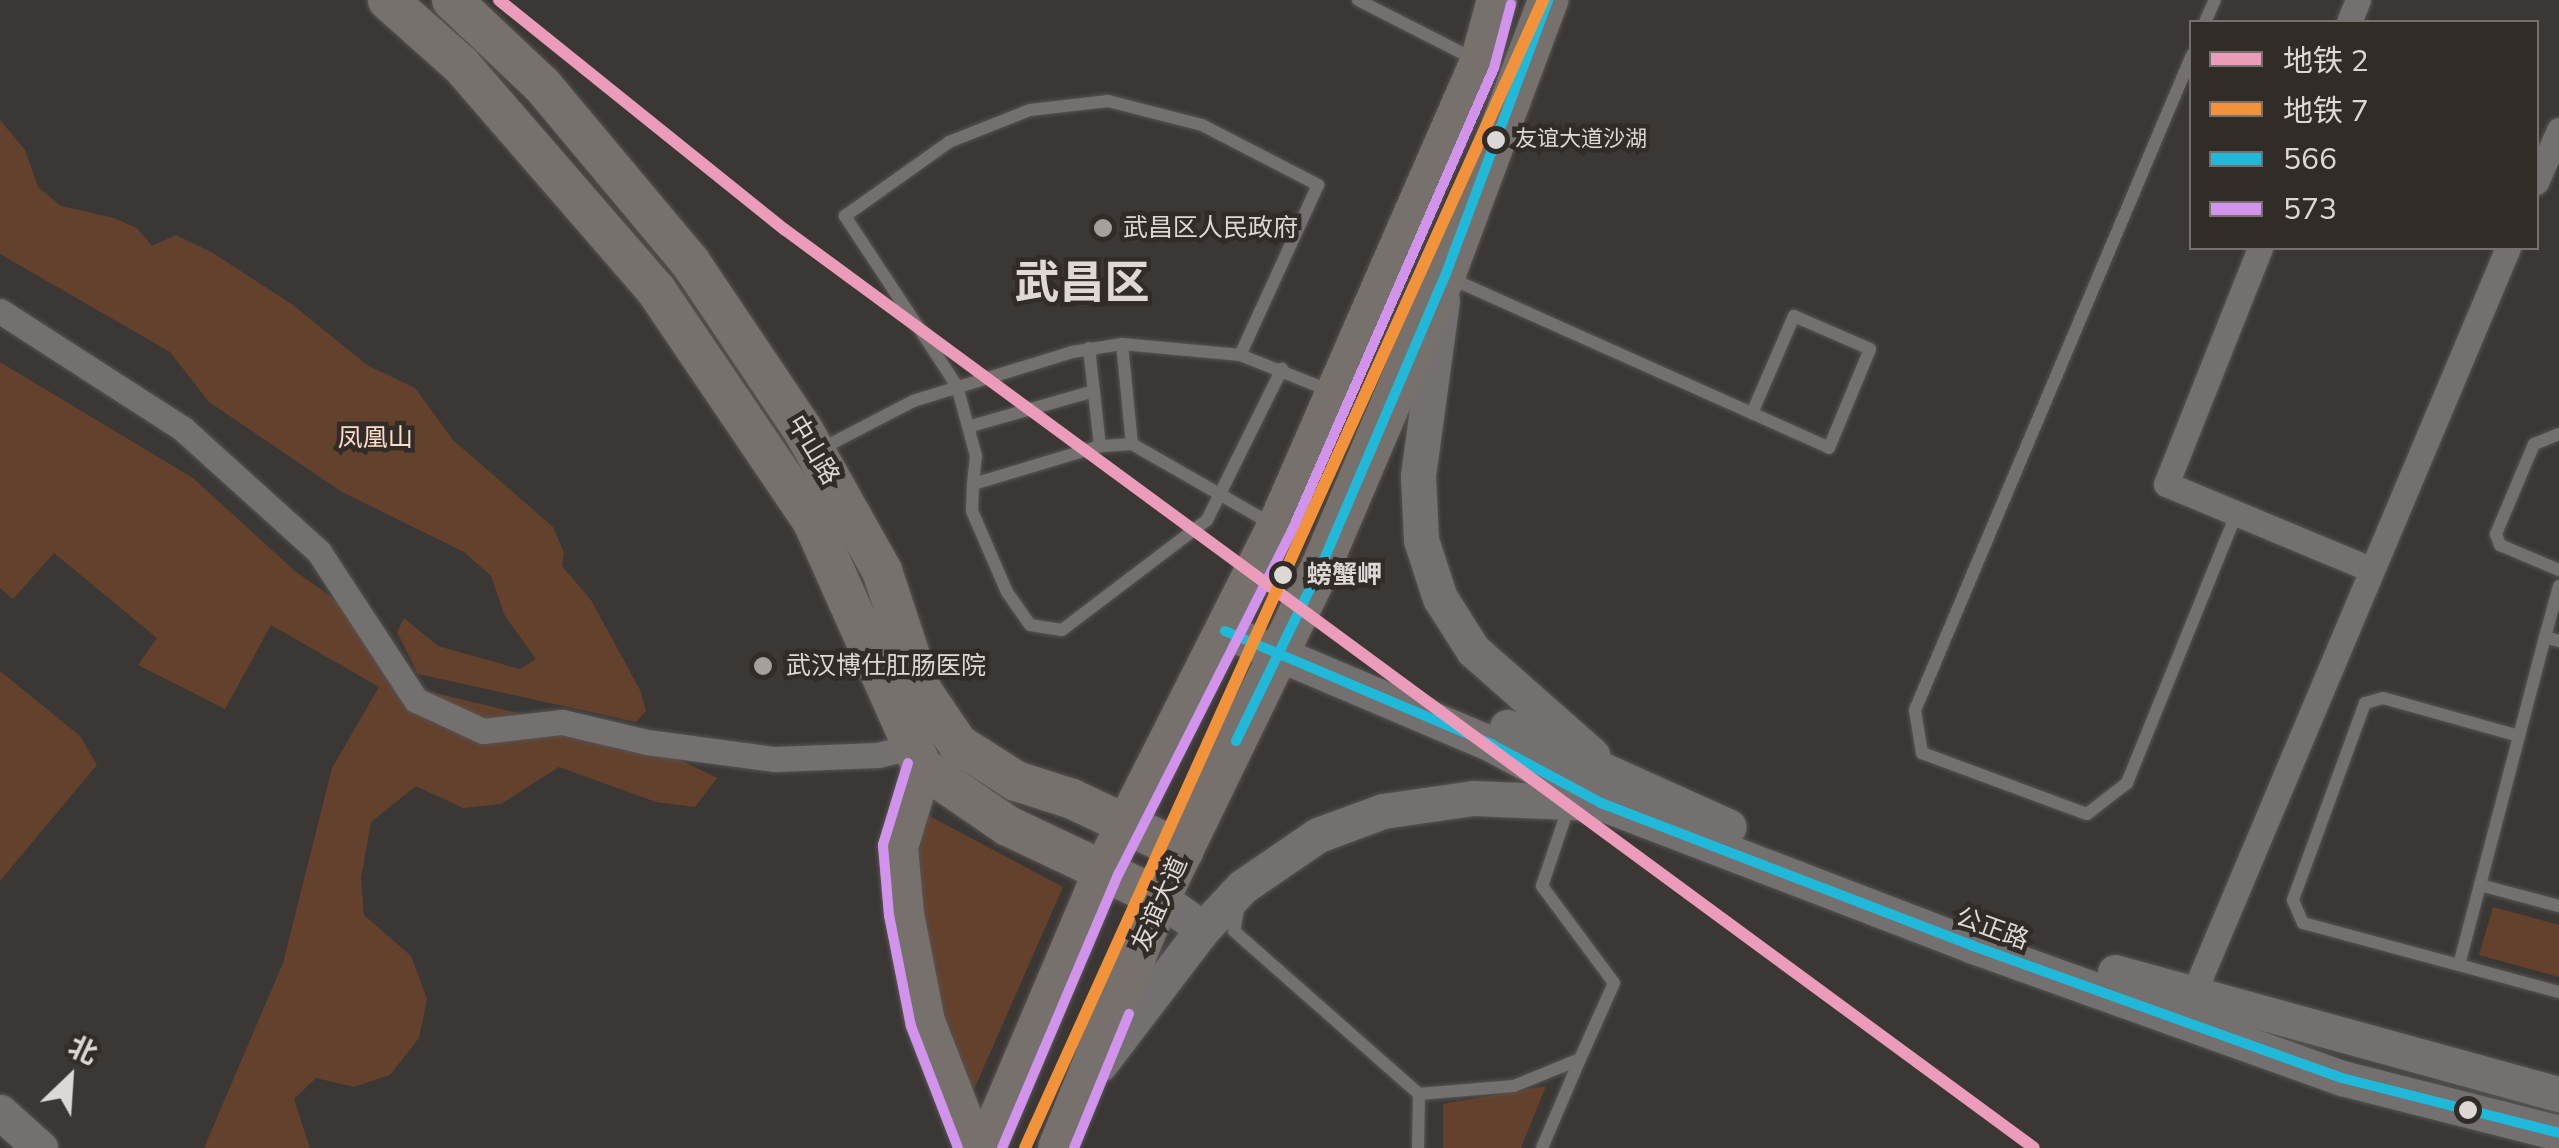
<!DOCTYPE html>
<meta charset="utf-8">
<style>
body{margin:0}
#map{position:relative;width:2559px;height:1148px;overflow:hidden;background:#3a3735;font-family:"Nunito Sans","Noto Sans SC",sans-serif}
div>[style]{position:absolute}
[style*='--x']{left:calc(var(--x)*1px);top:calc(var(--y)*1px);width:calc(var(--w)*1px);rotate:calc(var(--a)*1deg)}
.green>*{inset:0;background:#64412d}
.roads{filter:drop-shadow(0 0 2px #565352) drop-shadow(0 0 2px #565352)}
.lane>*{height:12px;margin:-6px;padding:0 6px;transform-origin:6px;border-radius:6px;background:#73706f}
.street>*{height:25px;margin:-12.5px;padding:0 12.5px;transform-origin:12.5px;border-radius:12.5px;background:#73706f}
.secondary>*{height:35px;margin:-17.5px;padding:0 17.5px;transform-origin:17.5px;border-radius:17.5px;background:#73706f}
.primary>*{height:40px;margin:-20px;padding:0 20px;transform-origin:20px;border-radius:20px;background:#77716d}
.bus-1>*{height:10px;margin:-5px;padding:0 5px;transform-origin:5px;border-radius:5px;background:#20b9da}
.bus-2>*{height:10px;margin:-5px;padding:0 5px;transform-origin:5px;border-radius:5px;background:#d193ec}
.metro-1>*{height:12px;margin:-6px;padding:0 6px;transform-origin:6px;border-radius:6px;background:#ec9cbb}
.metro-2>*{height:12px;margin:-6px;padding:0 6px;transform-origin:6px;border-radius:6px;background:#f2933b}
.dots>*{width:28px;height:28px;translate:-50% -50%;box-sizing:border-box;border:5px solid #322c29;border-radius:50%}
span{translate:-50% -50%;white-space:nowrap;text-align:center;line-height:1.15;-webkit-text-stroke:9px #322c29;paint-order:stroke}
.bus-label{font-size:22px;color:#dcd8d6}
.left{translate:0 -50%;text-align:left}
.poi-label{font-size:25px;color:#dcd8d6}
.park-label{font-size:25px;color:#fedcc9}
.street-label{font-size:25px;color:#dcd8d6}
.stop-label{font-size:25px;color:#dcd8d6;font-weight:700}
.town-label{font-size:45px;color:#e0d8d4;font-weight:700}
.legend{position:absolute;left:2189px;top:20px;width:350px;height:230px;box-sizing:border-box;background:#322c29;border:2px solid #76716e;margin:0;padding:12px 18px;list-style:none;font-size:30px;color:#dcd8d6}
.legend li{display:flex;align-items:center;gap:20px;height:50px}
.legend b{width:50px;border:2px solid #76716e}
.north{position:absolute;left:20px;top:1028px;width:100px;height:100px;-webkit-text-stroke:8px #322c29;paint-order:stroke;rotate:25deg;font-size:28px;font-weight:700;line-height:40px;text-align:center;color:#dcd8d6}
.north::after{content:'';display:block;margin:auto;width:35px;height:45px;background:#dcd8d6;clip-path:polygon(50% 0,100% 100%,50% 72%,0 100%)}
</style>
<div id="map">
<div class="green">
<i style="clip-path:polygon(0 120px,25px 150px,38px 187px,61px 206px,114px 218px,137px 228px,152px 246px,176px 235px,213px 253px,293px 305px,367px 365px,415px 388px,453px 440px,553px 527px,564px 553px,562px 566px,591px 600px,640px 690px,646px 711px,636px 722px,418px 674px,397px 632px,404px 618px,438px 646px,520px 669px,536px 659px,505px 616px,491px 576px,464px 552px,342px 492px,209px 402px,170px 352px,0 254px)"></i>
<i style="clip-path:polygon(0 362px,193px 478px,296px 572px,349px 609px,423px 690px,650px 745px,717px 778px,695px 807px,656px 802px,559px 767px,501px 804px,463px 808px,416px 786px,371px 822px,361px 878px,364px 915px,411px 956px,427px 999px,419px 1038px,390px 1075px,354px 1087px,316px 1078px,294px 1099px,310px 1148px,204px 1148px,283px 963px,332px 768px,379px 687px,271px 625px,225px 709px,138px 665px,157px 638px,54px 553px,13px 599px,0 588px)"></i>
<i style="clip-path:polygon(0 671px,80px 736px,97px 765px,0 881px)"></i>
<i style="clip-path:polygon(922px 812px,1063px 887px,972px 1094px,943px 1014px,908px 829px)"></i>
<i style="clip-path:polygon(2493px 907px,2559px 925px,2559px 977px,2479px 955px)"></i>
<i style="clip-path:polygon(1546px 1086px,1521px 1148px,1443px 1148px,1443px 1104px)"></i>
</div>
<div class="roads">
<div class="lane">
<i style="--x:1358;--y:0;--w:132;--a:27"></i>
<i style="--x:2205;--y:22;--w:24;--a:-66"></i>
<i style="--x:2192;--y:55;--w:711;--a:112.92"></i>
<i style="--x:1915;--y:710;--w:44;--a:80.8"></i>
<i style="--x:1922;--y:753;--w:176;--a:20.3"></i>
<i style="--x:2087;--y:814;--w:51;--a:-37.8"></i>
<i style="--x:2127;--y:783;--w:290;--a:-67.9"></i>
<i style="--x:1452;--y:279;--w:413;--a:24.1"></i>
<i style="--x:1829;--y:448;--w:107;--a:-67.5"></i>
<i style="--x:1870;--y:349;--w:83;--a:-156.5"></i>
<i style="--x:1794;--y:316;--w:106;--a:113.4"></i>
<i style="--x:1122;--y:344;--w:100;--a:84.3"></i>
<i style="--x:1132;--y:444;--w:165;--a:29.8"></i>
<i style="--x:1089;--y:348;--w:99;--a:83.6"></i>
<i style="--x:971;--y:426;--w:128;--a:-15.9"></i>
<i style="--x:2559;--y:434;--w:27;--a:158"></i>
<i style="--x:2534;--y:444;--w:98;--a:112.9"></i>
<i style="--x:2496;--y:534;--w:12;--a:70"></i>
<i style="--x:2500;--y:545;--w:64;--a:23"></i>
<i style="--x:1132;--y:444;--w:32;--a:176"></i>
<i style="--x:1100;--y:446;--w:133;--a:163.3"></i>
<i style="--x:973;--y:484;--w:27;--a:92"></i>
<i style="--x:972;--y:511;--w:88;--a:66.6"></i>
<i style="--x:1007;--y:592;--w:40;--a:55.1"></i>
<i style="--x:1030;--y:625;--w:32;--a:9"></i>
<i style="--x:1062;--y:630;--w:182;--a:-37.2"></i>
<i style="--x:1207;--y:520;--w:169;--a:-63.6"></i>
<i style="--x:819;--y:450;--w:106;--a:-27.5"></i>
<i style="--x:913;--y:401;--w:166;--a:-17.1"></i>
<i style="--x:1072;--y:352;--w:51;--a:-9.1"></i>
<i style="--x:1122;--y:344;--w:119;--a:5.3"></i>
<i style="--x:1240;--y:355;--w:98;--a:21.6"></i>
<i style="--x:973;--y:484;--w:28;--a:-84"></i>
<i style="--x:976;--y:456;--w:73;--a:-105.2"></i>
<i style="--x:957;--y:386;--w:204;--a:-123.4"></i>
<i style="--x:845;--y:216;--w:128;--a:-35.4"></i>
<i style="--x:949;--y:142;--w:87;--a:-21.6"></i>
<i style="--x:1030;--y:110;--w:79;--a:-6.6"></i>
<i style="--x:1108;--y:101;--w:97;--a:14.3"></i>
<i style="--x:1202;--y:125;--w:131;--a:27.3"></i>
<i style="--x:1318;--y:185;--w:187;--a:114.6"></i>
<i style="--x:2545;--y:637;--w:53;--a:-74.6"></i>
<i style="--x:2519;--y:736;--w:141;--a:-164.4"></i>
<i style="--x:2383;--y:698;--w:19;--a:164"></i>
<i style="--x:2365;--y:703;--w:210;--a:110.1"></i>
<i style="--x:2293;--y:900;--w:25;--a:67"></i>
<i style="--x:2303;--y:923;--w:265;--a:15.1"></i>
<i style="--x:2480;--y:885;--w:82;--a:14.9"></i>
<i style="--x:1239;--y:904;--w:27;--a:100"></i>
<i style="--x:1234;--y:931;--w:247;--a:41.4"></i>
<i style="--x:1419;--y:1094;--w:95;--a:-4.8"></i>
<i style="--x:1514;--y:1086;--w:71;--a:-22.2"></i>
<i style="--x:1580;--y:1059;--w:83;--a:-65.9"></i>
<i style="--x:1614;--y:983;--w:121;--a:-126.6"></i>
<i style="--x:1542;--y:886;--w:84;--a:-71.4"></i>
<i style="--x:2459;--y:965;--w:339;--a:-75.3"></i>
<i style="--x:2545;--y:637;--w:15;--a:16"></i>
<i style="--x:1418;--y:1148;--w:54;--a:-88.9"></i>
<i style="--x:1542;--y:1148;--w:97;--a:-66.9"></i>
</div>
<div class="street">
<i style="--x:2349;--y:22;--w:24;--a:-68"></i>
<i style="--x:2536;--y:182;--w:57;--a:-66.1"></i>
<i style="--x:2260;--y:248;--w:254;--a:111.7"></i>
<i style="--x:2166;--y:484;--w:221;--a:22.6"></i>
<i style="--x:0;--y:311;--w:218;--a:32.8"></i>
<i style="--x:183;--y:429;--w:183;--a:42.1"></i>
<i style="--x:319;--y:552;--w:177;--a:56.8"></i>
<i style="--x:416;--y:700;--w:74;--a:24.8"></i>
<i style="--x:483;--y:731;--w:80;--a:-6.5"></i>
<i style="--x:562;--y:722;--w:87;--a:13.2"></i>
<i style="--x:647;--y:742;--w:129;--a:7.6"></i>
<i style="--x:775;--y:759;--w:103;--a:-2.2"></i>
<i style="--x:878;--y:755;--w:34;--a:-14"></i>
<i style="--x:2192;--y:997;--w:813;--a:-67.13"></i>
</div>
<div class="secondary">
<i style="--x:1442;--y:300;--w:178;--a:97.8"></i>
<i style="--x:1418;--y:476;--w:64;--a:87.3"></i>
<i style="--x:1421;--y:540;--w:61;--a:71.9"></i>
<i style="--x:1440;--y:598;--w:62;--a:57.6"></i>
<i style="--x:1473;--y:650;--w:159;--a:41.4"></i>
<i style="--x:1225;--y:631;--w:291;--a:23"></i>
<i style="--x:1493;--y:745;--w:123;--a:28.2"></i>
<i style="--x:1601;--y:803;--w:399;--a:21"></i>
<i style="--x:1973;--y:946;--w:392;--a:19.7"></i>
<i style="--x:2342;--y:1078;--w:224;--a:14.2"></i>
<i style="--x:1507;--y:727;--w:243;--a:24.2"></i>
<i style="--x:1160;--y:898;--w:53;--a:35.8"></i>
<i style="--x:1203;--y:929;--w:57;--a:-47.1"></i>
<i style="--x:1242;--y:887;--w:92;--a:-34.4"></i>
<i style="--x:1318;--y:835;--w:69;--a:-20.3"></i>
<i style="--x:1383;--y:811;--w:91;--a:-8.2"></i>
<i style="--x:1473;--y:798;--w:120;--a:2.4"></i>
<i style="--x:2115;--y:972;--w:460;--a:15.4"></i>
<i style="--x:1100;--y:1064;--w:170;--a:-52.7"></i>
<i style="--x:0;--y:1112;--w:54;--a:42"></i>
</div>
<div class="primary">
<i style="--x:388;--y:0;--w:98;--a:41.7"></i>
<i style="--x:461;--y:65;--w:298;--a:49.1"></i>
<i style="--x:656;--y:290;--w:278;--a:55.9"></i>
<i style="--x:812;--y:520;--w:270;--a:66"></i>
<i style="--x:922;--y:767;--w:104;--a:34.5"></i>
<i style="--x:1008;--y:826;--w:168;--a:25.3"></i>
<i style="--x:452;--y:0;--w:124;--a:43.4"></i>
<i style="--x:542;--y:85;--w:231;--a:50.1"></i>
<i style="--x:690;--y:262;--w:202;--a:56.1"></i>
<i style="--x:803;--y:430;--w:162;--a:60.7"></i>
<i style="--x:882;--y:571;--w:126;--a:71.6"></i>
<i style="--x:922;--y:691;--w:64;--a:55.8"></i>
<i style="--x:958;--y:744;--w:69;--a:32.5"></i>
<i style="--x:1016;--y:781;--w:59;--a:17.8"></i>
<i style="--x:1072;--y:799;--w:123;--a:25.1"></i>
<i style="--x:922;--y:767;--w:84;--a:106.7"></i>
<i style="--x:898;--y:847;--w:67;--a:84.9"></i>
<i style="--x:904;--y:914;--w:110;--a:79"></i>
<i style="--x:925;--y:1022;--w:135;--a:68.7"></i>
<i style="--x:986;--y:1148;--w:305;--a:-67"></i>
<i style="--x:1105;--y:867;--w:381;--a:-63.2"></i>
<i style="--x:1277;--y:527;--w:507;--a:-66.42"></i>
<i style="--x:1480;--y:62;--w:64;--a:-74.7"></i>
<i style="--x:1058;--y:1148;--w:270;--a:-67.8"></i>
<i style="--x:1160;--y:898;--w:373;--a:-64.1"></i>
<i style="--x:1323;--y:562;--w:311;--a:-66.9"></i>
<i style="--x:1445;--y:276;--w:295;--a:-69.5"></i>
</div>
</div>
<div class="bus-1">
<i style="--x:1225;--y:631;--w:291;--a:23"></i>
<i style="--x:1493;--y:745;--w:123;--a:28.2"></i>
<i style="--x:1601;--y:803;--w:399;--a:21"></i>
<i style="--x:1973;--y:946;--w:392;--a:19.7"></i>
<i style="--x:2342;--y:1078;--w:224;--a:14.2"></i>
<i style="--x:1236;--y:741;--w:199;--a:-64.1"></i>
<i style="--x:1323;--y:562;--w:311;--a:-66.9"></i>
<i style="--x:1445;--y:276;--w:295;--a:-69.5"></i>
</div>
<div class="bus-2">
<i style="--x:908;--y:763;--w:86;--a:107"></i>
<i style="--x:883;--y:845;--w:70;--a:85.1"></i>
<i style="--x:889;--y:915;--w:113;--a:78.8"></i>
<i style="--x:911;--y:1026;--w:131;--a:68.9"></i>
<i style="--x:1002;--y:1148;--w:299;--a:-67"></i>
<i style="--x:1119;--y:873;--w:381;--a:-63.2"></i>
<i style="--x:1291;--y:533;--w:507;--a:-66.42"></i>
<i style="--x:1494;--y:68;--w:66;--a:-75.1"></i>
<i style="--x:1074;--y:1148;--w:145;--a:-67.7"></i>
</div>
<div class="metro-1">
<i style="--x:499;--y:0;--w:366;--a:38.8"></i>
<i style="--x:784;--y:229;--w:1551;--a:36.32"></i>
</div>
<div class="metro-2">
<i style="--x:1025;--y:1148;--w:1259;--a:-65.71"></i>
</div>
<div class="dots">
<i style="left:1496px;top:140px;background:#dcd8d6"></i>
<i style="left:1103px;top:228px;background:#a3a09e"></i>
<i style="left:1283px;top:575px;background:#dcd8d6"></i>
<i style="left:763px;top:666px;background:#a3a09e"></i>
<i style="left:2468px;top:1110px;background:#dcd8d6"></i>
</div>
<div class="bus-label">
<span class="left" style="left:1515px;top:140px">友谊大道沙湖</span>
</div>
<div class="poi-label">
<span class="left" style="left:1123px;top:228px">武昌区人民政府</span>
<span class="left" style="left:786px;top:666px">武汉博仕肛肠医院</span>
</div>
<div class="park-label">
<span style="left:375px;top:438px">凤凰山</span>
</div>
<div class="street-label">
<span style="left:813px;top:450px;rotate:59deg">中山路</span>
<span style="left:1160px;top:904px;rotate:-66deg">友谊大道</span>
<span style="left:1992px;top:929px;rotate:20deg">公正路</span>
</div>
<div class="stop-label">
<span class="left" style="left:1307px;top:575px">螃蟹岬</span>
</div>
<div class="town-label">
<span style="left:1082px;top:284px">武昌区</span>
</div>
<ul class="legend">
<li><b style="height:12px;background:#ec9cbb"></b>地铁 2</li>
<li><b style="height:12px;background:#f2933b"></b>地铁 7</li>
<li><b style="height:12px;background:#20b9da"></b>566</li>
<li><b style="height:12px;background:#d193ec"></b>573</li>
</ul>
<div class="north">北</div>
</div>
